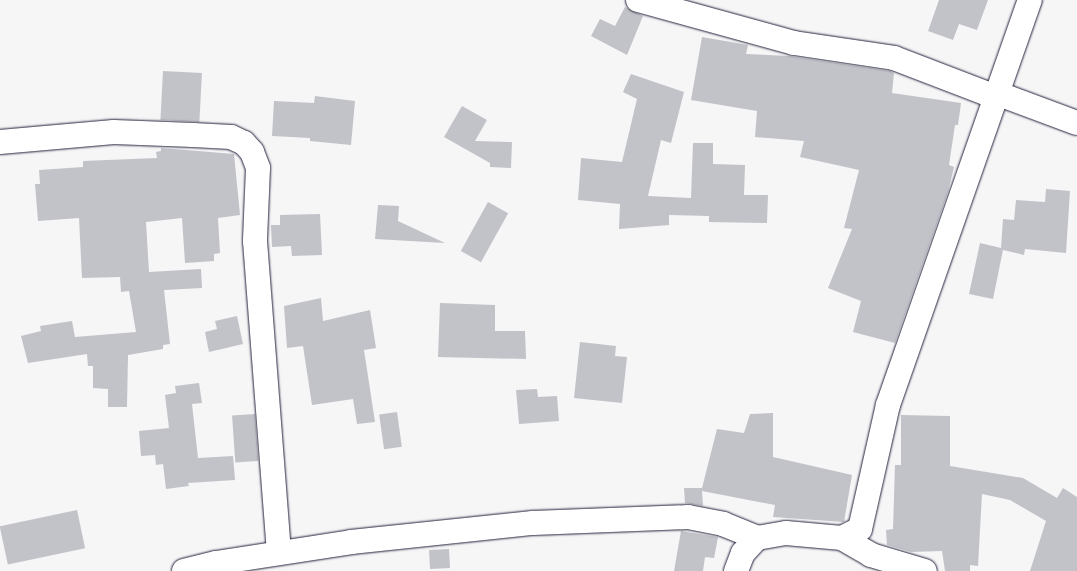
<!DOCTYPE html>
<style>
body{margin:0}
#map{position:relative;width:1077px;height:571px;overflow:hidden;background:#f6f6f7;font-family:Mali,sans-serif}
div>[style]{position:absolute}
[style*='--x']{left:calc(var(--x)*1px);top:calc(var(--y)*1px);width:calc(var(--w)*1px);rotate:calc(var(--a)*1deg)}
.building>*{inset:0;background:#c2c2c9;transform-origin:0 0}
.roads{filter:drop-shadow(0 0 1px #22223b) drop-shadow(0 0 1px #22223b)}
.minor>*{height:24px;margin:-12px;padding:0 12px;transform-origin:12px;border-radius:12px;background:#fff}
span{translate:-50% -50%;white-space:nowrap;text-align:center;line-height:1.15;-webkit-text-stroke:5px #fff;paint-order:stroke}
</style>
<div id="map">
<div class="building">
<i style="clip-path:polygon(939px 0,988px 0,977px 30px,959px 24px,953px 40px,928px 31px)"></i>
<i style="clip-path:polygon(625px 7px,643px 16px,627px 55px,591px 36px,600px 19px,615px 26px)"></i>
<i style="clip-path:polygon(702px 37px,748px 45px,746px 54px,789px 56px,890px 71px,894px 73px,892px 93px,961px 103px,958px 125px,955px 125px,949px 165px,954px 167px,948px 192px,895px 343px,853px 332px,861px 301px,828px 288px,852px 229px,844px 228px,859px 170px,800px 157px,804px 141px,755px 137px,757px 111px,691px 100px)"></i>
<i style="left:163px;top:71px;width:39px;height:49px;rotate:3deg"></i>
<i style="clip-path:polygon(631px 74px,684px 92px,671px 143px,661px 140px,648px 196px,691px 198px,693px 143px,713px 143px,713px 164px,745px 165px,744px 195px,768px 195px,767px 223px,709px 222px,709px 216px,669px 215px,669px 225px,619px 229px,620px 204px,578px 200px,581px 158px,622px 162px,637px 99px,623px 92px)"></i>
<i style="clip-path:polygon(315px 96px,355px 101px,351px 145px,310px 141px,310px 138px,272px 136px,274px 101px,314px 103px)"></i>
<i style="clip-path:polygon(462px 106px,487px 120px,475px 141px,512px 142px,511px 168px,490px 167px,490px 163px,444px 137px)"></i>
<i style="clip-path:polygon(161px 148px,234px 154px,240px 215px,218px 218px,220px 253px,214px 254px,214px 261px,185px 263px,182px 218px,146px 222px,149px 272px,201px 269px,202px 288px,164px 290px,170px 344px,163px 345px,163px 349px,128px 355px,127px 407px,108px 407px,108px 389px,93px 388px,93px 366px,88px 366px,87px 354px,28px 363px,21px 336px,41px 331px,40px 326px,72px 321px,75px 337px,136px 332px,129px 291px,121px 292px,120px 277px,82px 278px,79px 218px,38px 221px,35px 184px,40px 184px,39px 170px,83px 167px,83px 161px,157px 158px,156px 152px,161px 151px)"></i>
<i style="clip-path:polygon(1046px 189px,1070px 191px,1066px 253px,1025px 249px,1024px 255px,1003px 250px,993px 299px,969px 294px,980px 243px,1001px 248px,1003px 219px,1014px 220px,1016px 200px,1045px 202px)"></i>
<i style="left:488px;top:202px;width:23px;height:56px;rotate:29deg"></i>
<i style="clip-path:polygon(378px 205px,399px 206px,398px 221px,445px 243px,375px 239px)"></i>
<i style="clip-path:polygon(320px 214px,322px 255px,292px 256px,291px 246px,272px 247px,271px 225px,280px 225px,280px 215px)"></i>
<i style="clip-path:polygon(321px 298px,323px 321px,370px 310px,376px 348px,364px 350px,375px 422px,357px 424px,353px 399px,312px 405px,303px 346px,287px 348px,284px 306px)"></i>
<i style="clip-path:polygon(440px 303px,495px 305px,495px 331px,525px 331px,526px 359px,438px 357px)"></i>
<i style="clip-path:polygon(237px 316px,243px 344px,209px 352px,205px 332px,217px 329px,215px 321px)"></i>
<i style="clip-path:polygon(580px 342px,616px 346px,615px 356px,627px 357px,622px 403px,574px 398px)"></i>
<i style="clip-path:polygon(199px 383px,202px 403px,192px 404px,198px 458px,233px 456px,235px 480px,188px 483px,189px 486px,166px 489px,163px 464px,156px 465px,155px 455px,141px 456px,139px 431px,169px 428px,165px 395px,176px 393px,175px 386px)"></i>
<i style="clip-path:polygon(537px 389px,538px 397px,557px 396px,559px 421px,519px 424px,516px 390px)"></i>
<i style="left:397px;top:412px;width:35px;height:18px;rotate:82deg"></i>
<i style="clip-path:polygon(773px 413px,773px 457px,852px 475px,844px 522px,773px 517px,775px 505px,702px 491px,703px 506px,685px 503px,684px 488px,702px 488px,717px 429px,744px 433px,750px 414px)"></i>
<i style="left:255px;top:414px;width:47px;height:23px;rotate:86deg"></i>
<i style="clip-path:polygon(901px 415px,950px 416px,950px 466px,1023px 478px,1057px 498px,1063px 488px,1077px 497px,1077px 571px,1030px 571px,1046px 521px,1010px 500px,982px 494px,978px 566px,970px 565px,970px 571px,945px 571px,942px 551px,911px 552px,887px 545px,886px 530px,893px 529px,895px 465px,901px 465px)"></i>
<i style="left:77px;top:510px;width:39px;height:79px;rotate:78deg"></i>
<i style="clip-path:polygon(681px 531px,718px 537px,714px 558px,705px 557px,703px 571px,674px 571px)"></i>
<i style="left:449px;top:549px;width:19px;height:20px;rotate:87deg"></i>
</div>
<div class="roads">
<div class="minor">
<i style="--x:638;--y:0;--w:162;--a:15.4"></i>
<i style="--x:794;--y:43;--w:101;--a:8.5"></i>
<i style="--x:894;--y:58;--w:111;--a:21"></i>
<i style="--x:999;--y:94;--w:83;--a:20.4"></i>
<i style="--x:0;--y:142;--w:114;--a:-5"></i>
<i style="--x:114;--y:132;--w:79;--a:2.2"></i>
<i style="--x:193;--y:135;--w:38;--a:3"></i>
<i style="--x:231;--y:137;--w:14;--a:25"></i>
<i style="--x:244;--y:143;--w:12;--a:48"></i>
<i style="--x:252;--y:152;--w:17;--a:69"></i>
<i style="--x:258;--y:168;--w:73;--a:92.4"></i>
<i style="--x:255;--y:241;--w:312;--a:85.6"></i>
<i style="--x:842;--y:538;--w:34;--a:30"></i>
<i style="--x:871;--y:555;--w:56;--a:16.5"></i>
<i style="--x:184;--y:571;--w:33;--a:-14"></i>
<i style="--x:216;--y:563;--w:137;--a:-8.8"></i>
<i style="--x:351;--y:542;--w:183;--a:-6"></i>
<i style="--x:533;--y:523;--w:155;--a:-2.2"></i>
<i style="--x:688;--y:517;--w:36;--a:11"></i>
<i style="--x:723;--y:524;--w:37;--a:22"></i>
<i style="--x:736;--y:571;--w:19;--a:-69"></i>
<i style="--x:743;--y:553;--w:21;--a:-47"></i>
<i style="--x:757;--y:538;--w:29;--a:-10"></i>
<i style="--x:786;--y:533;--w:56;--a:5.1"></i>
<i style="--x:842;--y:538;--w:20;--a:-27"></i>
<i style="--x:860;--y:529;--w:127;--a:-77.3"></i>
<i style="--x:888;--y:405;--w:429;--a:-70.7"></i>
</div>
</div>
</div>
